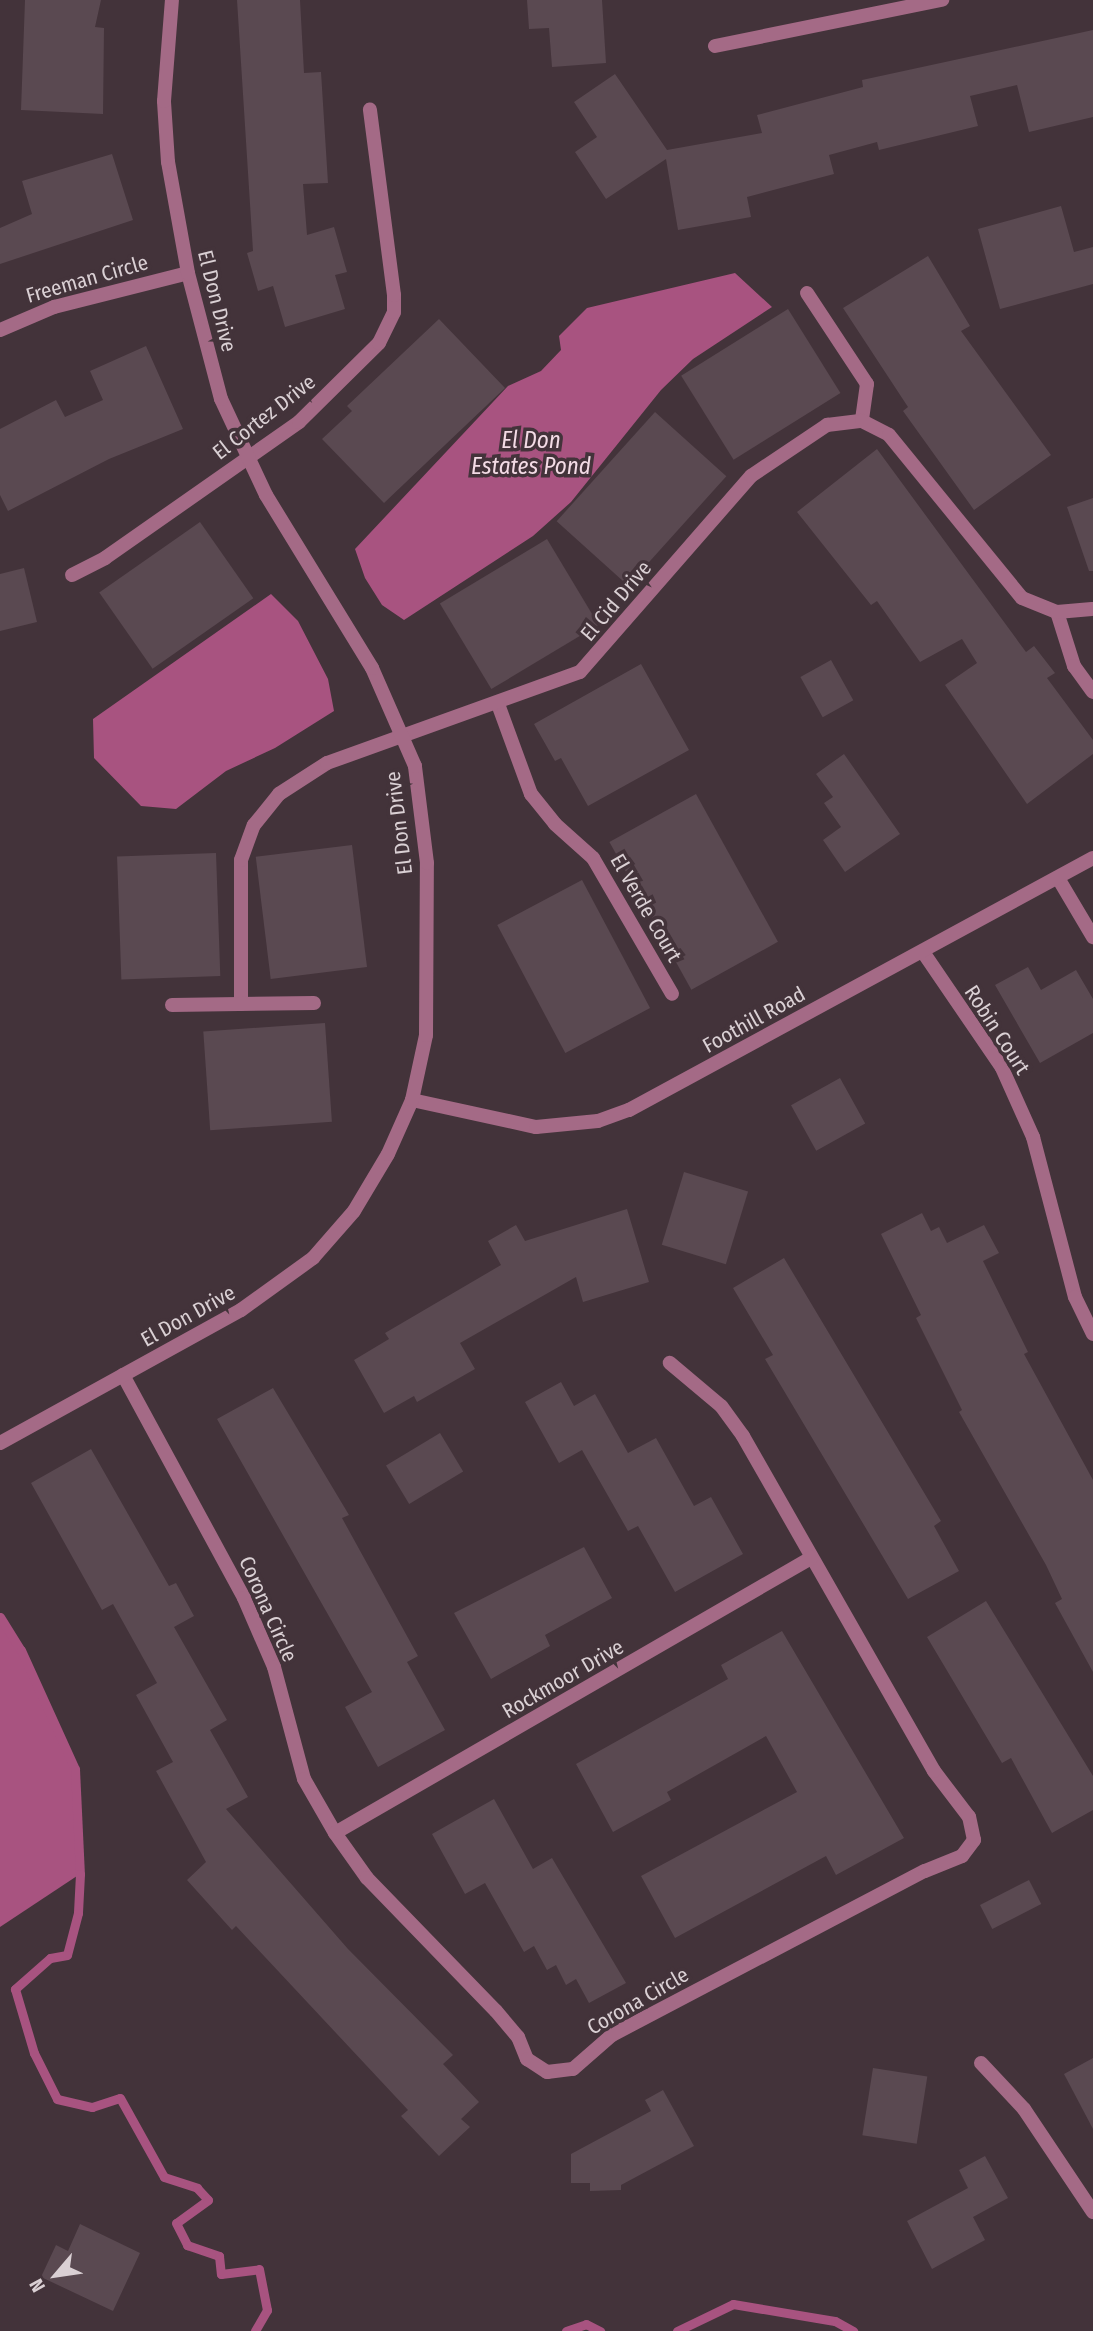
<!DOCTYPE html>
<style>
body{margin:0}
#map{position:relative;width:1093px;height:2331px;overflow:hidden;background:#43333a;font-family:"Fira Sans Condensed",sans-serif}
div>[style]{position:absolute}
[style*='--x']{left:calc(var(--x)*1px);top:calc(var(--y)*1px);width:calc(var(--w)*1px);rotate:calc(var(--a)*1deg)}
.water>*{inset:0;background:#a85380}
.stream>*{height:9px;margin:-4.5px;padding:0 4.5px;transform-origin:4.5px;border-radius:4.5px;background:#a85380}
.building>*{inset:0;background:#5a4951;transform-origin:0 0}
.service>*{height:14px;margin:-7px;padding:0 7px;transform-origin:7px;border-radius:7px;background:#a46a86}
.minor>*{height:14px;margin:-7px;padding:0 7px;transform-origin:7px;border-radius:7px;background:#a46a86}
span{translate:-50% -50%;white-space:nowrap;text-align:center;line-height:1.15;-webkit-text-stroke:7px #43333a;paint-order:stroke}
.street-label{font-size:21px;color:#dad0d4}
.water-label{font-size:23px;color:#f3dbe5;font-style:italic}
.north{position:absolute;left:21px;top:2240px;width:70px;height:70px;-webkit-text-stroke:5px #43333a;paint-order:stroke;rotate:241deg;font-size:19px;font-weight:700;line-height:28px;text-align:center;color:#dad0d4}
.north::after{content:'';display:block;margin:auto;width:24px;height:32px;background:#dad0d4;clip-path:polygon(50% 0,100% 100%,50% 72%,0 100%)}
</style>
<div id="map">
<div class="water">
<i style="clip-path:polygon(735px 273px,772px 307px,693px 359px,661px 390px,571px 502px,533px 536px,404px 620px,382px 605px,365px 578px,355px 549px,508px 386px,541px 371px,561px 350px,559px 336px,587px 308px)"></i>
<i style="clip-path:polygon(271px 594px,298px 621px,328px 679px,334px 711px,275px 748px,226px 771px,176px 809px,141px 806px,94px 758px,93px 719px)"></i>
<i style="clip-path:polygon(0 1617px,21px 1650px,75px 1769px,80px 1874px,0 1927px)"></i>
</div>
<div class="stream">
<i style="--x:0;--y:1617;--w:39;--a:58"></i>
<i style="--x:21;--y:1650;--w:131;--a:65.6"></i>
<i style="--x:75;--y:1769;--w:105;--a:87.3"></i>
<i style="--x:80;--y:1874;--w:39;--a:93"></i>
<i style="--x:78;--y:1913;--w:43;--a:104.7"></i>
<i style="--x:67;--y:1955;--w:17;--a:170"></i>
<i style="--x:50;--y:1958;--w:47;--a:138.5"></i>
<i style="--x:15;--y:1989;--w:67;--a:73.5"></i>
<i style="--x:34;--y:2053;--w:51;--a:63.4"></i>
<i style="--x:57;--y:2099;--w:36;--a:13"></i>
<i style="--x:92;--y:2107;--w:29;--a:-18"></i>
<i style="--x:120;--y:2098;--w:90;--a:60.9"></i>
<i style="--x:164;--y:2177;--w:35;--a:18"></i>
<i style="--x:197;--y:2188;--w:16;--a:47"></i>
<i style="--x:208;--y:2200;--w:39;--a:144"></i>
<i style="--x:176;--y:2223;--w:25;--a:63"></i>
<i style="--x:187;--y:2245;--w:34;--a:19"></i>
<i style="--x:219;--y:2256;--w:18;--a:84"></i>
<i style="--x:221;--y:2274;--w:38;--a:-7"></i>
<i style="--x:259;--y:2269;--w:42;--a:79"></i>
<i style="--x:267;--y:2310;--w:24;--a:120"></i>
<i style="--x:566;--y:2331;--w:21;--a:-19"></i>
<i style="--x:586;--y:2324;--w:16;--a:27"></i>
<i style="--x:677;--y:2331;--w:62;--a:-25.7"></i>
<i style="--x:733;--y:2304;--w:103;--a:9.5"></i>
<i style="--x:835;--y:2321;--w:21;--a:29"></i>
</div>
<div class="building">
<i style="clip-path:polygon(25px 0,101px 0,95px 27px,104px 28px,103px 114px,21px 110px)"></i>
<i style="clip-path:polygon(237px 0,300px 0,304px 73px,321px 72px,328px 183px,303px 184px,307px 235px,334px 227px,347px 272px,335px 275px,345px 309px,285px 327px,273px 286px,258px 291px,247px 253px,253px 251px)"></i>
<i style="clip-path:polygon(527px 0,602px 0,606px 63px,552px 67px,549px 28px,529px 29px)"></i>
<i style="clip-path:polygon(1093px 30px,1093px 117px,1029px 132px,1017px 85px,970px 96px,978px 126px,879px 150px,877px 142px,829px 155px,834px 174px,747px 197px,751px 217px,678px 230px,666px 159px,606px 199px,575px 152px,597px 137px,574px 102px,615px 74px,667px 150px,762px 133px,757px 115px,863px 87px,862px 80px)"></i>
<i style="clip-path:polygon(112px 154px,133px 220px,0 264px,0 228px,32px 214px,22px 181px)"></i>
<i style="clip-path:polygon(1061px 206px,1074px 252px,1093px 247px,1093px 284px,1000px 309px,978px 229px)"></i>
<i style="clip-path:polygon(928px 256px,970px 326px,961px 331px,1051px 455px,974px 510px,903px 411px,908px 407px,843px 308px)"></i>
<i style="left:788px;top:309px;width:99px;height:126px;rotate:58deg"></i>
<i style="clip-path:polygon(439px 319px,505px 388px,384px 503px,322px 439px,352px 411px,347px 406px)"></i>
<i style="clip-path:polygon(146px 346px,183px 429px,109px 459px,8px 511px,0 495px,0 429px,56px 400px,65px 417px,103px 400px,90px 371px)"></i>
<i style="left:655px;top:412px;width:96px;height:147px;rotate:42deg"></i>
<i style="clip-path:polygon(877px 449px,1026px 652px,1034px 646px,1055px 673px,1047px 678px,1093px 740px,1093px 754px,1027px 804px,945px 685px,977px 663px,962px 639px,920px 662px,877px 601px,871px 605px,797px 512px)"></i>
<i style="clip-path:polygon(1093px 498px,1093px 571px,1089px 571px,1067px 507px)"></i>
<i style="left:200px;top:522px;width:93px;height:123px;rotate:55deg"></i>
<i style="left:547px;top:539px;width:100px;height:125px;rotate:59deg"></i>
<i style="clip-path:polygon(24px 568px,37px 622px,0 631px,0 574px)"></i>
<i style="left:831px;top:660px;width:46px;height:35px;rotate:61deg"></i>
<i style="clip-path:polygon(641px 664px,689px 750px,588px 806px,561px 758px,555px 761px,534px 724px)"></i>
<i style="clip-path:polygon(844px 754px,900px 834px,845px 872px,823px 840px,841px 827px,824px 803px,833px 797px,816px 774px)"></i>
<i style="left:696px;top:794px;width:169px;height:99px;rotate:61deg"></i>
<i style="left:352px;top:845px;width:123px;height:97px;rotate:83deg"></i>
<i style="left:216px;top:853px;width:123px;height:99px;rotate:88deg"></i>
<i style="left:582px;top:880px;width:145px;height:96px;rotate:62deg"></i>
<i style="clip-path:polygon(1028px 967px,1041px 990px,1076px 970px,1093px 999px,1093px 1033px,1040px 1063px,995px 985px)"></i>
<i style="left:325px;top:1023px;width:99px;height:122px;rotate:86deg"></i>
<i style="left:840px;top:1078px;width:52px;height:56px;rotate:61deg"></i>
<i style="left:684px;top:1172px;width:67px;height:76px;rotate:17deg"></i>
<i style="clip-path:polygon(627px 1209px,649px 1282px,583px 1302px,576px 1277px,460px 1343px,475px 1369px,417px 1402px,414px 1396px,384px 1413px,354px 1360px,389px 1339px,385px 1333px,501px 1265px,488px 1241px,516px 1225px,525px 1241px)"></i>
<i style="clip-path:polygon(922px 1213px,931px 1231px,939px 1227px,947px 1243px,984px 1225px,999px 1253px,983px 1261px,1028px 1352px,1024px 1354px,1093px 1480px,1093px 1672px,1055px 1603px,1062px 1599px,1046px 1565px,959px 1412px,962px 1410px,916px 1318px,921px 1315px,881px 1234px)"></i>
<i style="clip-path:polygon(784px 1258px,941px 1521px,934px 1526px,959px 1571px,908px 1599px,765px 1359px,773px 1355px,733px 1288px)"></i>
<i style="clip-path:polygon(561px 1382px,574px 1406px,595px 1394px,628px 1453px,656px 1438px,694px 1506px,711px 1497px,743px 1554px,675px 1592px,638px 1526px,628px 1531px,582px 1450px,559px 1463px,525px 1402px)"></i>
<i style="clip-path:polygon(273px 1388px,349px 1515px,342px 1518px,418px 1656px,407px 1662px,445px 1730px,378px 1767px,345px 1707px,372px 1692px,217px 1419px)"></i>
<i style="left:440px;top:1433px;width:45px;height:63px;rotate:59deg"></i>
<i style="clip-path:polygon(91px 1449px,169px 1586px,176px 1583px,194px 1616px,174px 1627px,227px 1720px,210px 1730px,248px 1797px,226px 1809px,348px 1949px,453px 2055px,443px 2064px,479px 2102px,461px 2119px,470px 2127px,439px 2156px,401px 2116px,408px 2110px,236px 1926px,232px 1930px,187px 1880px,206px 1862px,156px 1771px,173px 1762px,136px 1695px,157px 1683px,113px 1604px,102px 1610px,31px 1483px)"></i>
<i style="clip-path:polygon(584px 1547px,612px 1598px,545px 1635px,550px 1646px,491px 1679px,454px 1613px)"></i>
<i style="clip-path:polygon(986px 1601px,1093px 1776px,1093px 1810px,1052px 1833px,1011px 1758px,1002px 1763px,927px 1637px)"></i>
<i style="clip-path:polygon(782px 1631px,904px 1838px,836px 1875px,826px 1856px,675px 1938px,641px 1876px,797px 1792px,766px 1736px,667px 1792px,671px 1800px,613px 1832px,576px 1764px,728px 1679px,721px 1665px)"></i>
<i style="clip-path:polygon(494px 1799px,533px 1869px,552px 1858px,626px 1983px,589px 2003px,576px 1979px,566px 1985px,556px 1965px,547px 1970px,534px 1946px,524px 1952px,485px 1883px,465px 1894px,432px 1834px)"></i>
<i style="left:1029px;top:1880px;width:27px;height:55px;rotate:63deg"></i>
<i style="clip-path:polygon(1093px 2058px,1093px 2129px,1064px 2074px)"></i>
<i style="left:873px;top:2068px;width:55px;height:68px;rotate:9deg"></i>
<i style="clip-path:polygon(663px 2090px,694px 2146px,621px 2185px,621px 2190px,590px 2191px,590px 2183px,571px 2183px,571px 2154px,651px 2111px,645px 2100px)"></i>
<i style="clip-path:polygon(985px 2156px,1008px 2198px,973px 2217px,985px 2240px,932px 2269px,907px 2221px,968px 2188px,959px 2170px)"></i>
<i style="clip-path:polygon(80px 2224px,140px 2253px,113px 2311px,41px 2277px,56px 2245px,68px 2251px)"></i>
</div>
<div class="service">
<i style="--x:807;--y:293;--w:109;--a:56.6"></i>
<i style="--x:867;--y:384;--w:37;--a:98"></i>
<i style="--x:72;--y:575;--w:37;--a:-27"></i>
<i style="--x:105;--y:558;--w:237;--a:-35"></i>
<i style="--x:299;--y:422;--w:112;--a:-44.6"></i>
<i style="--x:379;--y:343;--w:34;--a:-64"></i>
<i style="--x:394;--y:312;--w:17;--a:-90"></i>
<i style="--x:394;--y:295;--w:187;--a:-97.4"></i>
<i style="--x:1057;--y:612;--w:57;--a:72.5"></i>
<i style="--x:1074;--y:666;--w:32;--a:54"></i>
<i style="--x:498;--y:704;--w:96;--a:69.9"></i>
<i style="--x:531;--y:794;--w:38;--a:51"></i>
<i style="--x:555;--y:824;--w:51;--a:41.8"></i>
<i style="--x:593;--y:858;--w:157;--a:59.8"></i>
<i style="--x:241;--y:1004;--w:144;--a:-90"></i>
<i style="--x:241;--y:860;--w:37;--a:-70"></i>
<i style="--x:254;--y:825;--w:40;--a:-51"></i>
<i style="--x:279;--y:794;--w:57;--a:-32.9"></i>
<i style="--x:327;--y:763;--w:269;--a:-19.8"></i>
<i style="--x:580;--y:672;--w:260;--a:-48.9"></i>
<i style="--x:751;--y:476;--w:92;--a:-33.9"></i>
<i style="--x:827;--y:425;--w:35;--a:-7"></i>
<i style="--x:862;--y:421;--w:30;--a:27"></i>
<i style="--x:889;--y:435;--w:210;--a:50.8"></i>
<i style="--x:1022;--y:598;--w:38;--a:22"></i>
<i style="--x:1057;--y:612;--w:35;--a:-5"></i>
<i style="--x:172;--y:1005;--w:142;--a:-0.8"></i>
<i style="--x:981;--y:2063;--w:63;--a:46.9"></i>
<i style="--x:1024;--y:2109;--w:124;--a:56.2"></i>
</div>
<div class="minor">
<i style="--x:715;--y:46;--w:232;--a:-11.5"></i>
<i style="--x:0;--y:330;--w:59;--a:-23.1"></i>
<i style="--x:54;--y:307;--w:138;--a:-14.2"></i>
<i style="--x:1058;--y:878;--w:69;--a:59.3"></i>
<i style="--x:923;--y:952;--w:140;--a:55.7"></i>
<i style="--x:1002;--y:1068;--w:76;--a:65.8"></i>
<i style="--x:1033;--y:1137;--w:165;--a:75.3"></i>
<i style="--x:1075;--y:1297;--w:41;--a:64.1"></i>
<i style="--x:412;--y:1100;--w:127;--a:12.3"></i>
<i style="--x:536;--y:1127;--w:62;--a:-5.5"></i>
<i style="--x:598;--y:1121;--w:33;--a:-20"></i>
<i style="--x:629;--y:1110;--w:528;--a:-28.51"></i>
<i style="--x:123;--y:1375;--w:254;--a:61.5"></i>
<i style="--x:244;--y:1598;--w:75;--a:66.5"></i>
<i style="--x:274;--y:1667;--w:116;--a:75"></i>
<i style="--x:304;--y:1779;--w:62;--a:60.1"></i>
<i style="--x:335;--y:1833;--w:55;--a:54.6"></i>
<i style="--x:367;--y:1878;--w:185;--a:45.9"></i>
<i style="--x:496;--y:2011;--w:34;--a:50"></i>
<i style="--x:518;--y:2037;--w:24;--a:68"></i>
<i style="--x:527;--y:2059;--w:24;--a:33"></i>
<i style="--x:547;--y:2072;--w:26;--a:-7"></i>
<i style="--x:573;--y:2069;--w:52;--a:-41.1"></i>
<i style="--x:612;--y:2035;--w:353;--a:-27.7"></i>
<i style="--x:925;--y:1871;--w:40;--a:-22"></i>
<i style="--x:962;--y:1856;--w:20;--a:-53"></i>
<i style="--x:974;--y:1840;--w:24;--a:-102"></i>
<i style="--x:969;--y:1817;--w:58;--a:-127.3"></i>
<i style="--x:934;--y:1771;--w:386;--a:-119.7"></i>
<i style="--x:743;--y:1436;--w:37;--a:-126"></i>
<i style="--x:721;--y:1406;--w:67;--a:-139.9"></i>
<i style="--x:0;--y:1443;--w:275;--a:-28.9"></i>
<i style="--x:241;--y:1310;--w:89;--a:-35.8"></i>
<i style="--x:313;--y:1258;--w:62;--a:-48.9"></i>
<i style="--x:354;--y:1211;--w:66;--a:-59.2"></i>
<i style="--x:388;--y:1154;--w:59;--a:-66"></i>
<i style="--x:412;--y:1100;--w:66;--a:-77.8"></i>
<i style="--x:426;--y:1035;--w:172;--a:-89.7"></i>
<i style="--x:427;--y:863;--w:98;--a:-97.1"></i>
<i style="--x:415;--y:766;--w:107;--a:-113.7"></i>
<i style="--x:372;--y:668;--w:203;--a:-121.5"></i>
<i style="--x:266;--y:495;--w:106;--a:-115.1"></i>
<i style="--x:221;--y:399;--w:130;--a:-104.7"></i>
<i style="--x:188;--y:273;--w:113;--a:-100.2"></i>
<i style="--x:168;--y:162;--w:61;--a:-93.8"></i>
<i style="--x:164;--y:101;--w:101;--a:-85.5"></i>
<i style="--x:335;--y:1833;--w:550;--a:-30.02"></i>
</div>
<div class="street-label">
<span style="left:87px;top:279px;rotate:-16deg">Freeman Circle</span>
<span style="left:217px;top:301px;rotate:76deg">El Don Drive</span>
<span style="left:264px;top:417px;rotate:-38deg">El Cortez Drive</span>
<span style="left:616px;top:601px;rotate:-50deg">El Cid Drive</span>
<span style="left:399px;top:823px;rotate:-97deg">El Don Drive</span>
<span style="left:646px;top:908px;rotate:60deg">El Verde Court</span>
<span style="left:754px;top:1020px;rotate:-29deg">Foothill Road</span>
<span style="left:997px;top:1030px;rotate:57deg">Robin Court</span>
<span style="left:188px;top:1316px;rotate:-29deg">El Don Drive</span>
<span style="left:268px;top:1609px;rotate:66deg">Corona Circle</span>
<span style="left:563px;top:1679px;rotate:-30deg">Rockmoor Drive</span>
<span style="left:638px;top:2001px;rotate:-30deg">Corona Circle</span>
</div>
<div class="water-label">
<span style="left:531px;top:453px">El Don<br>Estates Pond</span>
</div>
<div class="north">N</div>
</div>
